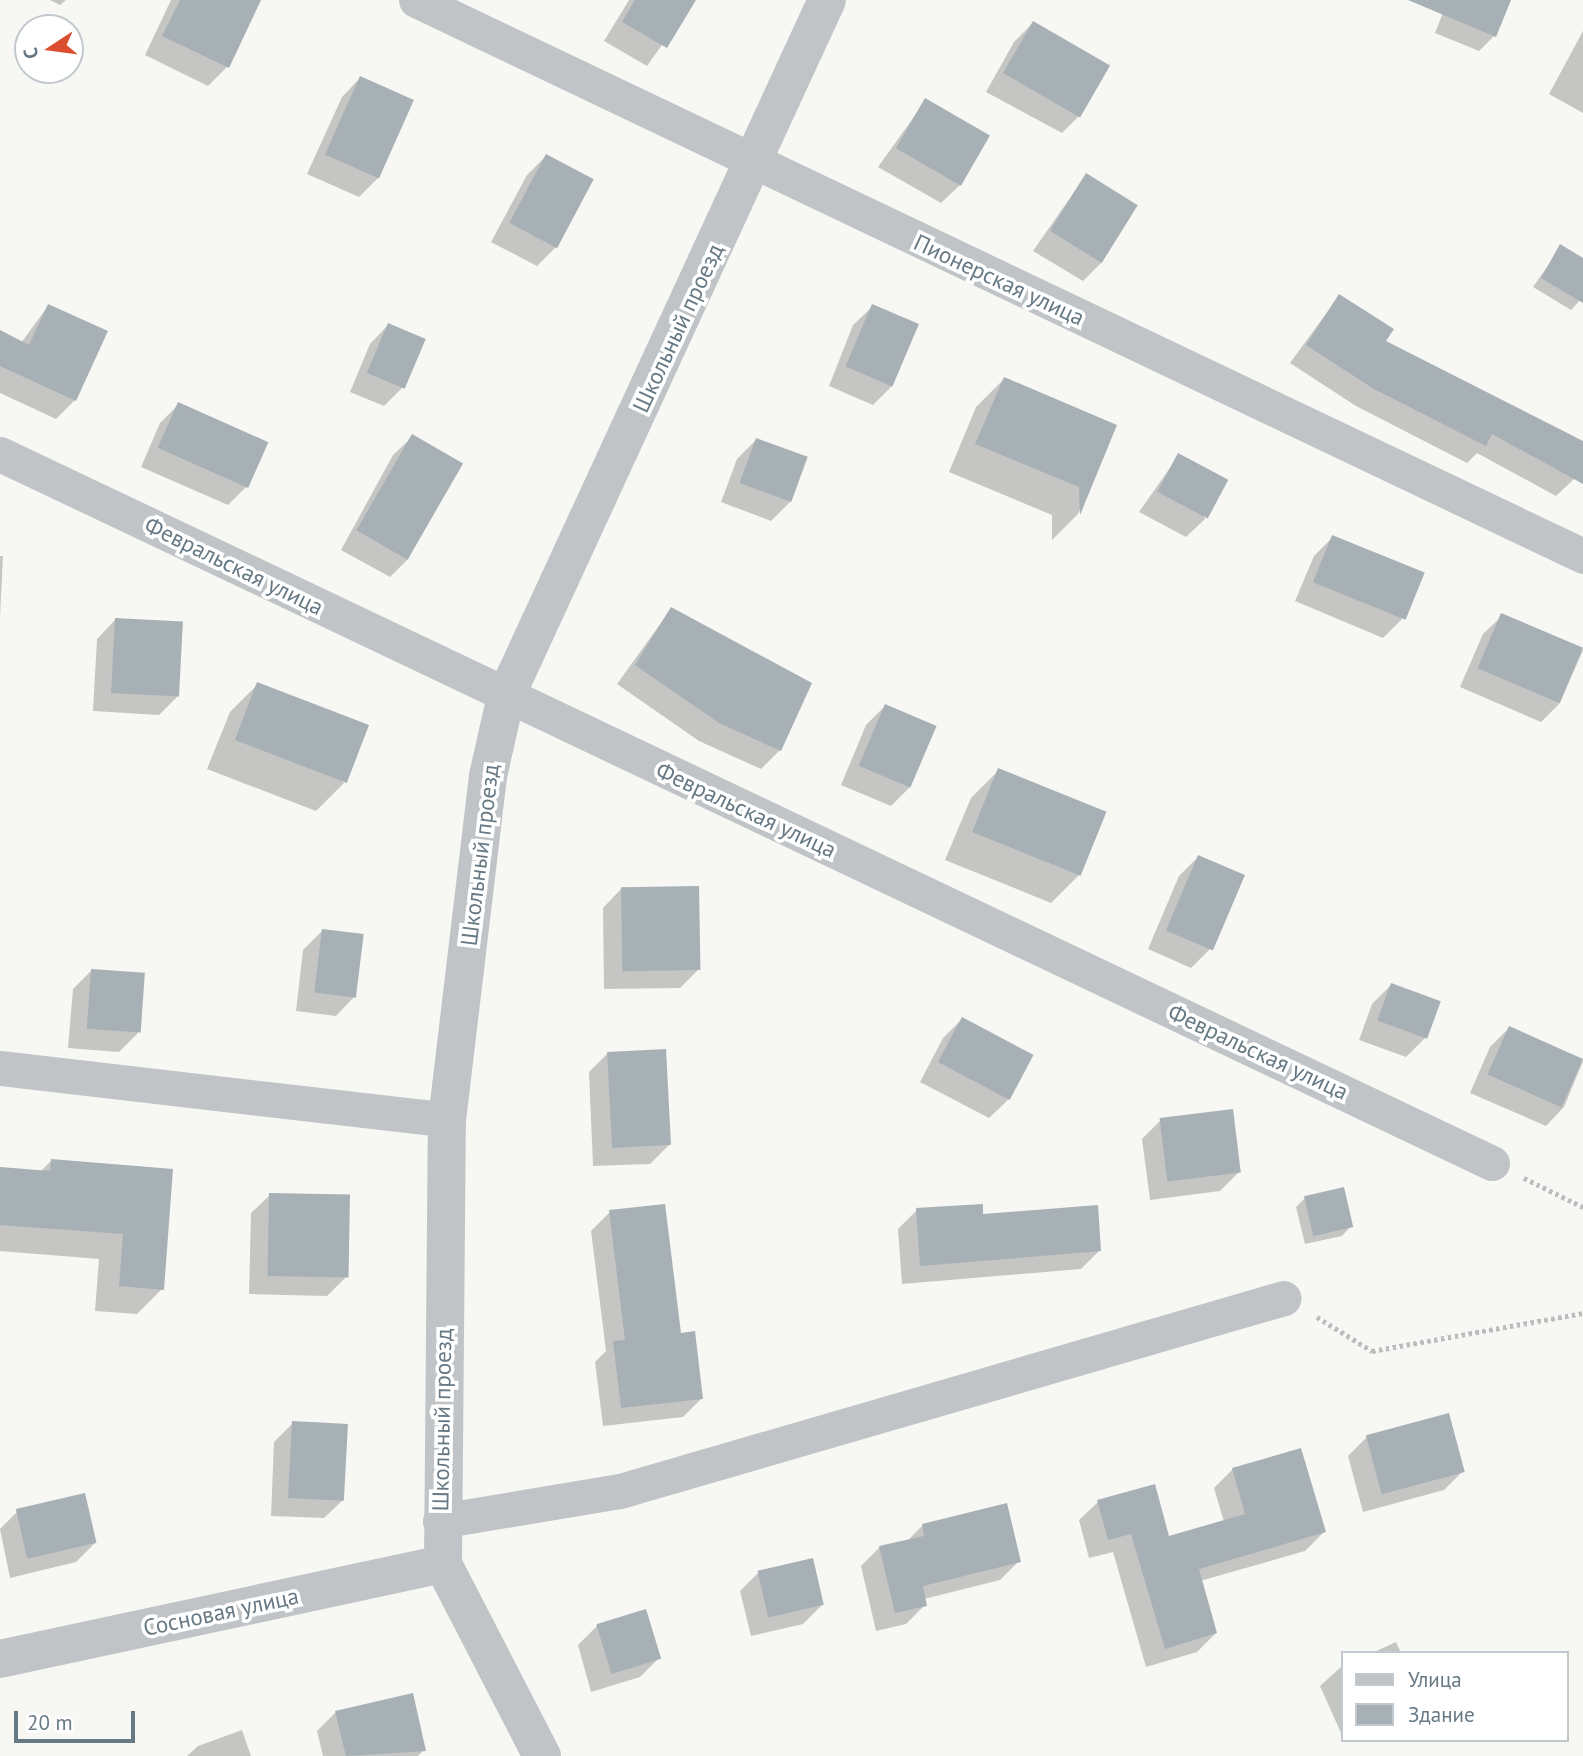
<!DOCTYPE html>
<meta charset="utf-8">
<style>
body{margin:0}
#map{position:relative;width:1583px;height:1756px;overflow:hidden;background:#f7f7f4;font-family:"PT Sans",sans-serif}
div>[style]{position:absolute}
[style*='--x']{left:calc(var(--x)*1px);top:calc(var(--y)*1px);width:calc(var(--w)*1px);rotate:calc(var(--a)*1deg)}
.shadow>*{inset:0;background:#0003}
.building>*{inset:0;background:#a7b0b5;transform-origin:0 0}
.path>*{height:4.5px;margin-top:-2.25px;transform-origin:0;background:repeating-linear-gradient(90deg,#babdbf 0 3.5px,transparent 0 7px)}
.minor>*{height:35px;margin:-17.5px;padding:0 17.5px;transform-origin:17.5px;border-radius:17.5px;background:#c0c4c7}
.tertiary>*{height:38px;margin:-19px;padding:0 19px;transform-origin:19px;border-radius:19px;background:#c0c4c7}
span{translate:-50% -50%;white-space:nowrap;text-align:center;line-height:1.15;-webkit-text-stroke:7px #fff;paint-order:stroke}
.street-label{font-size:23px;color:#677984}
.legend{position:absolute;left:1341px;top:1651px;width:228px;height:91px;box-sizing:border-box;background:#fff;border:2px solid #c2c9ce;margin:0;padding:9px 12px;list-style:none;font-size:21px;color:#677984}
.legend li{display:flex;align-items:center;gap:14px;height:35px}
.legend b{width:35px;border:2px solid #c2c9ce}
.north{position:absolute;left:14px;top:14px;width:70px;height:70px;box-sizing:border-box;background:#fff;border:2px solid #c2c9ce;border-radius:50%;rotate:257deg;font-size:19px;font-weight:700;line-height:28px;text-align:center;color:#677984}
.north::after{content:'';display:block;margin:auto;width:24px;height:32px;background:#db4e30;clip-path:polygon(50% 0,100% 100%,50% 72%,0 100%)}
.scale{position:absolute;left:14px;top:1711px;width:121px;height:32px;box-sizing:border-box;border:4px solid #677984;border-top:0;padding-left:9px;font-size:21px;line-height:24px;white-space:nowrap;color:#677984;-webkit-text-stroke:5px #fff;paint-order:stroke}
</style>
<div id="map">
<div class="shadow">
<i style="clip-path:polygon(50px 0,66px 0,60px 5px)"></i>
<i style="clip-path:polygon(171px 0,238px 0,227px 67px,208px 86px,145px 55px)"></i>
<i style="clip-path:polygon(629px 0,694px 0,647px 66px,604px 41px)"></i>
<i style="clip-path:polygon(1433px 0,1509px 0,1494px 36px,1479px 51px,1435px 33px,1446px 5px)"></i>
<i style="clip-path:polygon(1033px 23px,1080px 115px,1062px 133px,986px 92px,1014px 42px)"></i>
<i style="clip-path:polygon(1583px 31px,1583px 113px,1549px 94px)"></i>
<i style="clip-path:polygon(360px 78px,378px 178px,359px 197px,307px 174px,342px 97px)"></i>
<i style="clip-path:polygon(926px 100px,960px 185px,941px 203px,878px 167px)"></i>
<i style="clip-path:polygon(546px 156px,556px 247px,537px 266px,491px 242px,527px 175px)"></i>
<i style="clip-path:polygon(1086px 175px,1102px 262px,1083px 281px,1033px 251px)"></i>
<i style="clip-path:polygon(1561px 247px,1583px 260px,1583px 297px,1571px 310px,1533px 287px)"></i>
<i style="clip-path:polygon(1339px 296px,1384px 342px,1583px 444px,1574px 479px,1556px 496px,1477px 453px,1467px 463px,1356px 406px,1290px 363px)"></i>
<i style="clip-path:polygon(48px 306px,75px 400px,56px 419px,0 393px,0 332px,21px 343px)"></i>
<i style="clip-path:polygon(872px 307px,892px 386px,873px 405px,829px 386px,853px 325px)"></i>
<i style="clip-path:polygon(388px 325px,403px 387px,384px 406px,350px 392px,370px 344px)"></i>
<i style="clip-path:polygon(1004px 379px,1115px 426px,1078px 514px,1052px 540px,1052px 515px,949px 472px,976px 407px)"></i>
<i style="clip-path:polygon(179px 404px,266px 443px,247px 486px,228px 505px,141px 467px,160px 423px)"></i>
<i style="clip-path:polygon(412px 437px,409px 558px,390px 577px,341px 550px,393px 455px)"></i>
<i style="clip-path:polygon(756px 440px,790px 502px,771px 521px,721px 502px,737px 459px)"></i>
<i style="clip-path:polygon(1179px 455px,1205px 519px,1186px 537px,1139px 512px)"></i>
<i style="clip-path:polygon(1333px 537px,1402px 619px,1383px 638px,1295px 601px,1314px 556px)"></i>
<i style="clip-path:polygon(0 556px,3px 556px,0 617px)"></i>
<i style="clip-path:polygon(671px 609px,780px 750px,761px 769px,699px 741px,617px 684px)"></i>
<i style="clip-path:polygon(1502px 616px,1583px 650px,1560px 703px,1541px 722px,1460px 687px,1483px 634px)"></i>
<i style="clip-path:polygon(115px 620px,178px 696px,159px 715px,93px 711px,97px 639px)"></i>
<i style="clip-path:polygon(258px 684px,344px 783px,316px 811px,207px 769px,230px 712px)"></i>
<i style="clip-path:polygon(885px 706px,935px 727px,910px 787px,891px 806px,841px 785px,866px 725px)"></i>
<i style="clip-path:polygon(999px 770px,1079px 875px,1051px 903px,945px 860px,971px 798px)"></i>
<i style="clip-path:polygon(1198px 857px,1210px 949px,1191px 968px,1148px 949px,1179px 876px)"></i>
<i style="clip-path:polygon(621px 889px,698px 970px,680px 988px,604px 989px,603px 908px)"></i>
<i style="clip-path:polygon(322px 931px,354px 997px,336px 1016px,296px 1011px,303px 950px)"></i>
<i style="clip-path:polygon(92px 970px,138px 1033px,119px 1052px,68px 1048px,73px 989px)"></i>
<i style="clip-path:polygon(1391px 985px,1438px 1002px,1425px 1038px,1406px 1057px,1359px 1040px,1372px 1004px)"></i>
<i style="clip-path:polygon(962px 1019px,1008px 1100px,989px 1118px,920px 1082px,943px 1038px)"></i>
<i style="clip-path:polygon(1509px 1028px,1583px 1061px,1564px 1107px,1546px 1126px,1470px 1093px,1490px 1047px)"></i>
<i style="clip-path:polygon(608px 1053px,669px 1145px,650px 1164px,593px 1166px,589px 1072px)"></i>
<i style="clip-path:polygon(1161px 1120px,1239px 1172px,1220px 1191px,1150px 1200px,1142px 1139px)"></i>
<i style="clip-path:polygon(51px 1161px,171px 1170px,162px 1289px,137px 1314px,95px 1311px,99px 1259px,0 1251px,0 1168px,40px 1172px)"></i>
<i style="clip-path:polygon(270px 1195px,346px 1277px,327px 1296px,249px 1294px,251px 1213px)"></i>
<i style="clip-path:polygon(1305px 1198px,1351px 1226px,1342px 1236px,1305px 1244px,1296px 1207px)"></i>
<i style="clip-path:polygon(917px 1210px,982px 1215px,1100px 1250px,1081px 1269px,902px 1284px,898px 1229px)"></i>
<i style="clip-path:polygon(610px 1212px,680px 1335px,702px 1398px,683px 1417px,603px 1426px,595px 1362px,606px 1351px,591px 1231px)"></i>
<i style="clip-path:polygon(293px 1423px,343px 1500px,324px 1518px,271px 1516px,274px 1442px)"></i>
<i style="clip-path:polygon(1367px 1437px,1463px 1471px,1444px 1490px,1363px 1512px,1348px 1456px)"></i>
<i style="clip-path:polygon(1233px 1469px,1324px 1532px,1305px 1551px,1200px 1581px,1216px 1633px,1197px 1652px,1146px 1667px,1113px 1552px,1089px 1558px,1079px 1520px,1098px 1502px,1168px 1539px,1224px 1522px,1214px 1488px)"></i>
<i style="clip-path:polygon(17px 1512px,95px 1543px,76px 1562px,10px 1578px,0 1529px)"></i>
<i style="clip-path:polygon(922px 1526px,1019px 1561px,1000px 1580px,924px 1599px,925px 1605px,906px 1624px,876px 1631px,861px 1566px,880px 1547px,907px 1541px)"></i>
<i style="clip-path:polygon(759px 1572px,822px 1605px,803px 1624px,751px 1636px,740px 1591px)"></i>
<i style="clip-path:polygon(597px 1626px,659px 1658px,640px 1677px,591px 1692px,578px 1645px)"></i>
<i style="clip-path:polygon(1396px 1642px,1401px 1653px,1372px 1653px)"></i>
<i style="clip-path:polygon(1343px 1665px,1343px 1732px,1341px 1733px,1320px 1686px)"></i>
<i style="clip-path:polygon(336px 1712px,424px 1750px,418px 1756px,323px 1756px,317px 1731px)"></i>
<i style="clip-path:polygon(242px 1730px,251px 1756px,187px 1756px,198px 1746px)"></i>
</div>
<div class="building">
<i style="clip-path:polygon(180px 0,261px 0,229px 68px,162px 36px)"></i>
<i style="clip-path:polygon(635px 0,696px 0,667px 48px,622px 22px)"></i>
<i style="clip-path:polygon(1408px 0,1511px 0,1496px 37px)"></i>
<i style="left:1033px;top:21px;width:89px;height:60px;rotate:30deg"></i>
<i style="left:360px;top:76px;width:59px;height:86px;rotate:24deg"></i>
<i style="left:925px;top:98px;width:75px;height:58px;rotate:30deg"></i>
<i style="left:546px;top:154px;width:54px;height:78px;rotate:28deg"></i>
<i style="left:1086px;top:173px;width:61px;height:68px;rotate:32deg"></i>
<i style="clip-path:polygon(1560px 244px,1583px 258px,1583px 303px,1541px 278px)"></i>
<i style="clip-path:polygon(1339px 294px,1394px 329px,1386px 341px,1583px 441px,1583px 484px,1492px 434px,1486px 446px,1374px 389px,1306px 345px)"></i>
<i style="clip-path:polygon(48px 304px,108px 331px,76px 401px,0 366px,0 330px,29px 345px)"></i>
<i style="left:872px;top:304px;width:51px;height:68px;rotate:23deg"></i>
<i style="left:388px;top:323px;width:41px;height:54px;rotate:23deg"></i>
<i style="clip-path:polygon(1004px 377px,1117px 425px,1080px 515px,1079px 487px,975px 444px)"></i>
<i style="left:178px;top:402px;width:99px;height:50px;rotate:24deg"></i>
<i style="left:412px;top:434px;width:59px;height:111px;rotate:30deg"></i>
<i style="left:756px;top:438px;width:55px;height:48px;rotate:20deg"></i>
<i style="left:1178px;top:453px;width:57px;height:44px;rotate:28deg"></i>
<i style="left:1332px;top:535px;width:100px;height:51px;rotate:22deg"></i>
<i style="clip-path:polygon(671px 607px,812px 683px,781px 751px,719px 723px,635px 665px)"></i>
<i style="left:1501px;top:613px;width:89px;height:60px;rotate:23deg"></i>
<i style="left:115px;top:618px;width:68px;height:75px;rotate:3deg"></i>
<i style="left:257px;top:682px;width:120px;height:62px;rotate:21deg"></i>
<i style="left:885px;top:704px;width:56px;height:67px;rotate:23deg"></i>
<i style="left:998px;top:768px;width:117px;height:69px;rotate:22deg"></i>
<i style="left:1198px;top:855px;width:51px;height:82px;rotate:23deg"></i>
<i style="left:699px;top:886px;width:84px;height:78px;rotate:89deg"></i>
<i style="left:322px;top:929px;width:42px;height:64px;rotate:7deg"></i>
<i style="left:91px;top:969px;width:54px;height:60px;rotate:4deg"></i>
<i style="left:1391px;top:983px;width:53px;height:40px;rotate:20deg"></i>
<i style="left:962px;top:1017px;width:81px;height:51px;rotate:28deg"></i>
<i style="left:1509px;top:1026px;width:81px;height:53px;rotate:24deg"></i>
<i style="left:666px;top:1049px;width:96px;height:59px;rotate:87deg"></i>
<i style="left:1233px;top:1109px;width:64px;height:74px;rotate:83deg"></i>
<i style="clip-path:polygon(51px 1159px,173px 1169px,164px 1290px,119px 1286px,123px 1234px,0 1225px,0 1167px,50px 1171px)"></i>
<i style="left:1344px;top:1187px;width:41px;height:41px;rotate:77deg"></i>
<i style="left:269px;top:1193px;width:81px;height:83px;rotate:1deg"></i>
<i style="clip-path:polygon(665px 1204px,681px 1333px,695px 1331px,703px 1399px,621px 1408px,613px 1341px,625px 1340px,609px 1210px)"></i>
<i style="clip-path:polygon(983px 1204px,983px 1214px,1098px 1205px,1101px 1251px,920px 1266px,916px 1208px)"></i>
<i style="left:1449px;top:1413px;width:61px;height:86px;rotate:75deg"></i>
<i style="left:292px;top:1421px;width:56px;height:77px;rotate:3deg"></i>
<i style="clip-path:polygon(1301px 1448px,1326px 1532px,1199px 1569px,1217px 1633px,1165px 1649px,1131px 1534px,1108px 1540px,1097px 1500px,1155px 1484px,1169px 1536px,1245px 1514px,1232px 1468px)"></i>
<i style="left:85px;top:1493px;width:51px;height:71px;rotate:77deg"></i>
<i style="clip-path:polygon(1007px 1503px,1021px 1562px,923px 1586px,927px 1606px,895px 1613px,879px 1546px,924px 1536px,922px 1524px)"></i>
<i style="left:813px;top:1558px;width:48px;height:57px;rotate:77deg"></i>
<i style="left:646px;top:1609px;width:52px;height:52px;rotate:73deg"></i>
<i style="clip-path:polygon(413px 1693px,426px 1751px,346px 1756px,335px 1711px)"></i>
</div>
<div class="path">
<i style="--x:1524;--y:1178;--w:66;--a:26.2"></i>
<i style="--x:1317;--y:1317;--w:65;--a:31.7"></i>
<i style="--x:1372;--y:1351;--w:214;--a:-10.2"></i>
</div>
<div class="minor">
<i style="--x:416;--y:0;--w:1293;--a:25.47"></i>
<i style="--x:0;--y:454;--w:1652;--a:25.42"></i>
<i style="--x:0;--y:1068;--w:450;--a:6.6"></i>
<i style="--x:440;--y:1521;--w:182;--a:-9.5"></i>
<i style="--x:620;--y:1491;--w:691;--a:-16.21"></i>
</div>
<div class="tertiary">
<i style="--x:0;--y:1659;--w:453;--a:-12.1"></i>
<i style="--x:542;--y:1756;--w:216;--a:-117.3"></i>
<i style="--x:443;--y:1564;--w:444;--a:-89.5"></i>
<i style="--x:447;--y:1120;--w:346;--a:-83.2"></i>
<i style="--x:488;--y:776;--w:82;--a:-77.3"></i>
<i style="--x:506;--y:696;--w:766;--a:-65.24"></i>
</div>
<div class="street-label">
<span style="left:999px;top:280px;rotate:25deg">Пионерская улица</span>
<span style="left:678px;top:328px;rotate:-65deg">Школьный проезд</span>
<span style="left:234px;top:566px;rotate:26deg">Февральская улица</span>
<span style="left:746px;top:810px;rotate:25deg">Февральская улица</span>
<span style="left:480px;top:855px;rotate:-83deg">Школьный проезд</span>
<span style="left:1258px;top:1052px;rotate:25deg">Февральская улица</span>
<span style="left:442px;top:1420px;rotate:-89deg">Школьный проезд</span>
<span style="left:221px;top:1612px;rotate:-12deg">Сосновая улица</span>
</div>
<ul class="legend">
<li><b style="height:9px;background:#c0c4c7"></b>Улица</li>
<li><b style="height:19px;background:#a7b0b5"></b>Здание</li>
</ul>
<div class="north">С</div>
<div class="scale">20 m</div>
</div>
